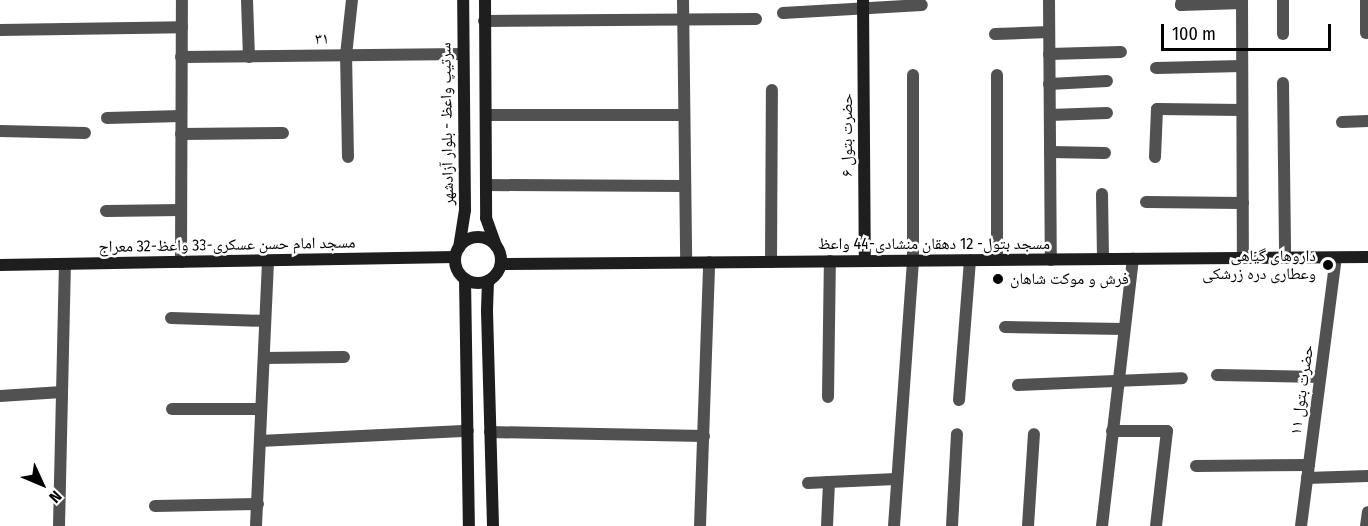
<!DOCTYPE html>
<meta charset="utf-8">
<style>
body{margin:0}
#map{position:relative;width:1368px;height:526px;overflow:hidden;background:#fff;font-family:"Fira Sans Condensed","Noto Naskh Arabic",sans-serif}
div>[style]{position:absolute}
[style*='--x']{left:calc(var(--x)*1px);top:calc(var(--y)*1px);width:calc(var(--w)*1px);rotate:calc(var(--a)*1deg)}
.street>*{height:12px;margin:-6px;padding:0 6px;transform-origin:6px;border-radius:6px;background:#515151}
.secondary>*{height:12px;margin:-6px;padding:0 6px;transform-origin:6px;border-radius:6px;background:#1e1e1e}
.secondary>.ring{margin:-6px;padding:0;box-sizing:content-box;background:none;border:12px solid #1e1e1e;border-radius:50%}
.dots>*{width:16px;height:16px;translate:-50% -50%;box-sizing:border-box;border:3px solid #fff;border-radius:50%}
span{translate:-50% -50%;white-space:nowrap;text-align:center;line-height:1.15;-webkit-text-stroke:5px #fff;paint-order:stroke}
.street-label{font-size:16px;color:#000}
.poi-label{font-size:16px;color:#000}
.right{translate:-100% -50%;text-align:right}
.left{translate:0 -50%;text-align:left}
.north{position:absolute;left:12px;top:454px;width:60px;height:60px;-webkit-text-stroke:4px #fff;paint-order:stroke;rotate:134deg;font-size:16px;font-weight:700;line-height:24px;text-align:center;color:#000}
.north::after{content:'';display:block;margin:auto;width:21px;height:27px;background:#000;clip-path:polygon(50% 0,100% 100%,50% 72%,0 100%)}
.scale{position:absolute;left:1161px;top:24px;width:170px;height:27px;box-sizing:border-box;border:3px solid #000;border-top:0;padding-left:8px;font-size:18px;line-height:21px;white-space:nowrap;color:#000;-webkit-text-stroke:4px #fff;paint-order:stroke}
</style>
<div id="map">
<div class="street">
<i style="--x:247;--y:0;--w:57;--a:88"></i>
<i style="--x:683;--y:0;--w:262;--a:89.3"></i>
<i style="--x:1049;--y:0;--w:260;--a:89.6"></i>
<i style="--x:1182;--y:0;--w:5;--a:101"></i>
<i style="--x:1181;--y:5;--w:61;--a:-1.9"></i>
<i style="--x:1242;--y:0;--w:258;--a:89.8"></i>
<i style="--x:1283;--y:0;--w:34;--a:90"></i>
<i style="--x:1366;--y:0;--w:33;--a:90"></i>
<i style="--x:783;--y:13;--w:139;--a:-3.3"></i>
<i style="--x:484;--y:21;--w:272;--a:-0.4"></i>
<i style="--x:0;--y:30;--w:182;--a:-0.9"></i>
<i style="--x:995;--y:34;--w:54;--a:-2.1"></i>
<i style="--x:1049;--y:54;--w:72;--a:-1.6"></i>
<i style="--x:181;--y:57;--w:282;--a:-0.6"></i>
<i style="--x:1156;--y:68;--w:86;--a:-1.3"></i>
<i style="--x:997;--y:75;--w:185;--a:90"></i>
<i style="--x:1283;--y:83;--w:175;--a:89.3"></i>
<i style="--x:1049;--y:84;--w:58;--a:-3"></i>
<i style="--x:486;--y:115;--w:198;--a:0"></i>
<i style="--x:1050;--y:115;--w:57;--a:-2"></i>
<i style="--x:107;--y:118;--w:74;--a:-1.5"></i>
<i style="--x:1342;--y:122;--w:26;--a:-2"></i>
<i style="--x:0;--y:131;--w:85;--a:1.3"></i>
<i style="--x:181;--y:134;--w:102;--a:-0.6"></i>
<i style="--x:1050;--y:152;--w:55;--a:1"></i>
<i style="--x:348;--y:157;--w:102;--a:-91.1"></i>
<i style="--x:346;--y:55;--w:55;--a:-83.8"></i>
<i style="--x:1155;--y:157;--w:48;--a:-87.6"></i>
<i style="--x:1157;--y:109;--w:85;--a:0.7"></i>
<i style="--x:486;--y:185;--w:199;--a:0.3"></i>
<i style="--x:1102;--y:194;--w:65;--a:89.1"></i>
<i style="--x:1146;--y:202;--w:97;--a:0.6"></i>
<i style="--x:106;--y:211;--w:75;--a:-0.8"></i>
<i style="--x:181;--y:262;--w:262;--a:-89.8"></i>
<i style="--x:771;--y:262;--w:172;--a:-89.7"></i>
<i style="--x:171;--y:318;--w:94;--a:1.8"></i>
<i style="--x:1005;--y:327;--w:119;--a:1"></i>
<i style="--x:264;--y:358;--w:80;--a:-0.7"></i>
<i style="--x:1217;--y:375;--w:103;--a:1.1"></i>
<i style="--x:1018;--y:385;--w:164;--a:-2.4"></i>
<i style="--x:0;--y:396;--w:62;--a:-3.7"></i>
<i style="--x:828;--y:397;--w:136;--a:-89.2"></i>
<i style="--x:959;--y:400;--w:140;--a:-85.5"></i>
<i style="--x:172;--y:409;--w:89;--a:0"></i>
<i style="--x:1112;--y:431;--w:55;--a:0"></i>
<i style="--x:1167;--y:431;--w:96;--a:96.6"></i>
<i style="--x:490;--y:432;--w:214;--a:1.1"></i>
<i style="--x:260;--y:441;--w:208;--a:-2.8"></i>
<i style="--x:1196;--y:466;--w:113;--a:-0.5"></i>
<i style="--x:1307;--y:478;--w:61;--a:-1.9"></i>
<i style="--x:808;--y:483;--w:21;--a:-3"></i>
<i style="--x:155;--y:506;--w:103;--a:-1.1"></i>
<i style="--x:59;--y:526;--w:262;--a:-88.7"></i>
<i style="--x:256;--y:526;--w:265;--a:-87.4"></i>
<i style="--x:700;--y:526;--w:264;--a:-88"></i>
<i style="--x:827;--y:526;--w:44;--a:-87.4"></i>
<i style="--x:829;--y:482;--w:67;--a:-2.6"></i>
<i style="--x:894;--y:526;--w:266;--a:-85.9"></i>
<i style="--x:913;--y:261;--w:186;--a:-90"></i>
<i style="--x:952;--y:526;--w:92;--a:-86.9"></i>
<i style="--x:1028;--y:526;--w:92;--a:-86.3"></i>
<i style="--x:1102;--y:526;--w:269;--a:-83.4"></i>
<i style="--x:1301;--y:526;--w:270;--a:-82.6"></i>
<i style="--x:1366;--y:526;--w:14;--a:-82"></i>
</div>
<div class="secondary">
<i style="--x:485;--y:0;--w:218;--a:89.7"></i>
<i style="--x:486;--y:218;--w:30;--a:70"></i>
<i style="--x:863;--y:0;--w:261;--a:89.6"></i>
<i class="ring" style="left:455px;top:237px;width:34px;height:34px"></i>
<i style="--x:459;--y:248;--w:38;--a:-81"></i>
<i style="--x:465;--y:210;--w:210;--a:-90.5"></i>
<i style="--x:501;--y:264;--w:867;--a:-0.46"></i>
<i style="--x:0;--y:265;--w:455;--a:-1"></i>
<i style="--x:465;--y:279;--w:247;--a:89.1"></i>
<i style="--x:488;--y:281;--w:30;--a:92"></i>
<i style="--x:487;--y:311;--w:215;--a:88.4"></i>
</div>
<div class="dots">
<i style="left:1328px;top:265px;background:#000"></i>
<i style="left:998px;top:279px;background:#000"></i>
</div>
<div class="street-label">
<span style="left:322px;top:39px;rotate:-1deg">۳۱</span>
<span style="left:447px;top:124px;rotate:-91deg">سرتیپ واعظ - بلوار آزادشهر</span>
<span style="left:847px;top:135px;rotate:-90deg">حضرت بتول ۶</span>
<span style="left:934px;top:244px">مسجد بتول- 12 دهقان منشادی-44 واعظ</span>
<span style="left:227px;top:245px;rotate:-1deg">مسجد امام حسن عسکری-33 واعظ-32 معراج</span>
<span style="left:1302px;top:390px;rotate:-82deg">حضرت بتول ۱۱</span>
</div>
<div class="poi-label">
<span class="right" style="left:1316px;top:265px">داروهای گیاهی<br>وعطاری دره زرشکی</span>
<span class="left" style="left:1010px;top:279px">فرش و موکت شاهان</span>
</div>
<div class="north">N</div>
<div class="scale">100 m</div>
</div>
